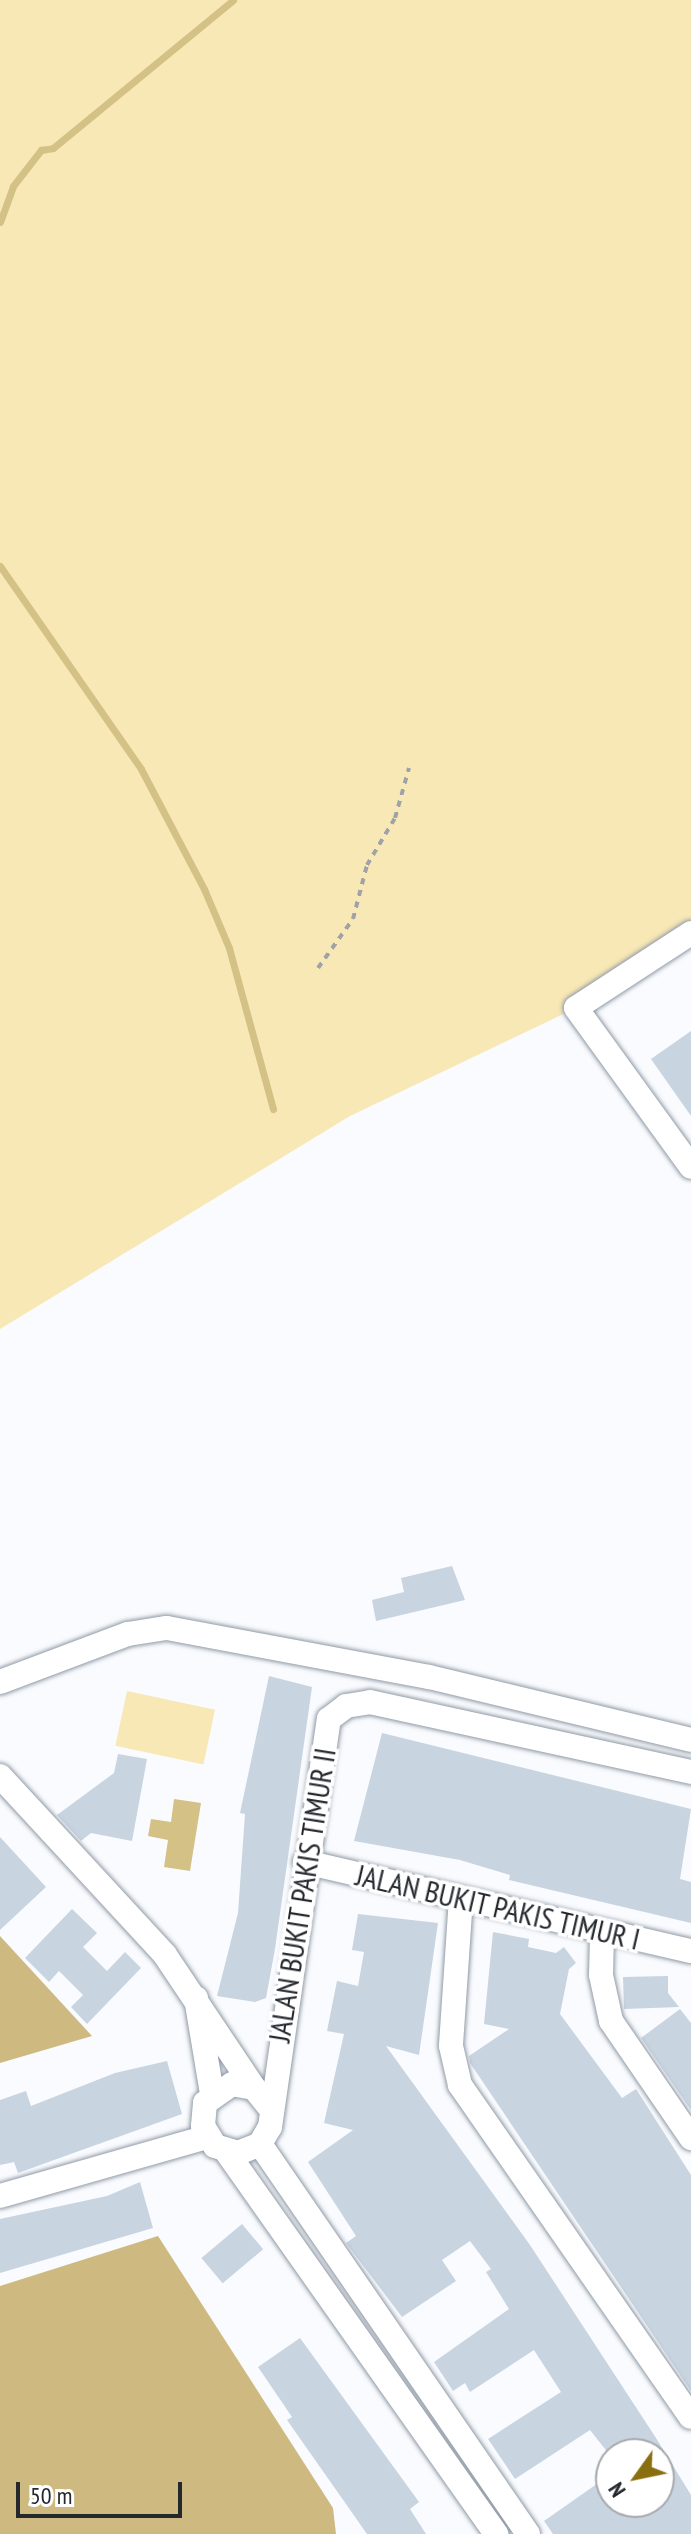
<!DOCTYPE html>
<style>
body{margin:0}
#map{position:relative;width:691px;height:2534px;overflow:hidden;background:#f9fbfe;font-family:"PT Sans Narrow",sans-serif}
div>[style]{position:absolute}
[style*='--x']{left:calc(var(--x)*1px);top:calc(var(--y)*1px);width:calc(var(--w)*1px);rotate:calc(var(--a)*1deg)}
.green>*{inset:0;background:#f8e8b6;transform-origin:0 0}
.forest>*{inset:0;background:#ceba80}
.water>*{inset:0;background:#d4c186}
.stream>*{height:7px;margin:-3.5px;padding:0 3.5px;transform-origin:3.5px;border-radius:3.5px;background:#d4c186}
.building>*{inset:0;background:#c8d4e0;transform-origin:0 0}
.path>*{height:4px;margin-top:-2px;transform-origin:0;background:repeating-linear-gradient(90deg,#9fa2a6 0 6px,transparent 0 12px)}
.roads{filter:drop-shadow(0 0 2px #909aa6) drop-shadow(0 0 2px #909aa6)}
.minor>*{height:24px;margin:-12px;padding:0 12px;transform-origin:12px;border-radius:12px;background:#fff}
span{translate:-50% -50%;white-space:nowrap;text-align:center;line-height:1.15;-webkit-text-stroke:7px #fff;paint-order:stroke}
.street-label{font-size:30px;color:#24282d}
.north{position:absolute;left:595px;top:2438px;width:80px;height:80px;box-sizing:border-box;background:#fff;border:2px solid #a7a9ab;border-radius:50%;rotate:237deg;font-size:22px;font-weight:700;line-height:32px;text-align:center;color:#24282d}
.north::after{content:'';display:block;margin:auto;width:28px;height:36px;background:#896f10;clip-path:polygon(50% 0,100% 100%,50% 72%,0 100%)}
.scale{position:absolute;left:16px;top:2482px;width:166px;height:36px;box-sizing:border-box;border:4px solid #24282d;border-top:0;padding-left:10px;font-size:24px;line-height:28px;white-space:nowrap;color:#24282d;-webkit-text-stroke:6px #fff;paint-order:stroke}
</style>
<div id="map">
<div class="green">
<i style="clip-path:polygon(0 0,691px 0,691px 933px,576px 1008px,350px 1116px,0 1329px)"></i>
<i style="left:127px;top:1691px;width:90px;height:56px;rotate:12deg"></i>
</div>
<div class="forest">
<i style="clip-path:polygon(0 1936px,92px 2036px,0 2063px)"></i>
<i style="clip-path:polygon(158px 2236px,333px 2508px,336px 2534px,0 2534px,0 2286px)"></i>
</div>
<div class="water">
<i style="clip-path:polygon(174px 1799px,201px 1803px,190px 1871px,164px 1867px,168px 1840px,148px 1836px,151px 1819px,171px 1822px)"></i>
</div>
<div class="stream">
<i style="--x:0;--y:222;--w:38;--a:-70"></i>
<i style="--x:13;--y:186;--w:46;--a:-52.1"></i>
<i style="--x:41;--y:150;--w:12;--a:-9"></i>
<i style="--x:53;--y:148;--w:233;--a:-39.4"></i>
<i style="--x:0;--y:566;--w:247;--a:55.2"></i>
<i style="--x:141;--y:769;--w:136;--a:62.3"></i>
<i style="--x:204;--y:889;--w:64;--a:67"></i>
<i style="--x:229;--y:948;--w:167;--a:74.7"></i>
</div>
<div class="building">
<i style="clip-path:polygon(691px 1031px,691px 1116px,651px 1059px)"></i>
<i style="clip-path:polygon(452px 1566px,465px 1600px,376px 1621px,372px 1600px,404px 1592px,401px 1578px)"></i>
<i style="clip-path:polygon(269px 1676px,312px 1687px,275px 1949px,266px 1998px,255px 2002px,217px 1996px,238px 1913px,245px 1814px,240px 1813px)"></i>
<i style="clip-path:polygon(382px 1733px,691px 1809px,680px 1879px,691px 1882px,691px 1923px,509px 1880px,510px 1875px,460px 1860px,354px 1841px)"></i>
<i style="clip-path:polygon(118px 1754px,147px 1759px,132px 1841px,91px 1833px,81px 1841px,57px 1815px,114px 1773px)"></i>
<i style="clip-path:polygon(0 1837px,46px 1887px,0 1930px)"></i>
<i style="clip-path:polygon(72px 1909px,97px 1933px,83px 1947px,107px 1971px,125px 1952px,141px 1968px,87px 2024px,71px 2007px,83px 1995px,59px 1971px,49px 1982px,25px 1958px)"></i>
<i style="clip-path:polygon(358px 1914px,438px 1923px,419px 2055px,386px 2046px,530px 2245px,656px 2438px,691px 2495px,691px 2534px,553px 2534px,544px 2521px,611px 2474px,611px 2502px,659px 2502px,659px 2454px,609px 2454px,590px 2430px,515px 2479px,488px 2439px,561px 2392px,534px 2350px,470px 2392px,465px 2383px,453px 2391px,434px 2362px,509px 2309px,486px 2272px,491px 2269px,470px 2241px,442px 2260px,456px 2281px,402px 2317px,346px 2243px,356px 2236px,308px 2162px,353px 2130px,324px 2123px,344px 2034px,327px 2031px,337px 1981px,358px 1986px,364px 1952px,352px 1950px)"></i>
<i style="clip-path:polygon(493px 1932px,529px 1939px,528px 1947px,556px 1953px,564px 1947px,576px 1963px,569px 1969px,560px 2014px,622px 2098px,636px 2089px,691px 2175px,691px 2391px,470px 2063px,469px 2056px,509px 2029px,484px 2024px)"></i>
<i style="clip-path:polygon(668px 1976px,668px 1993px,679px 2007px,624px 2009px,623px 1977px)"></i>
<i style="clip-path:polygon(680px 2009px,691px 2023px,691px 2110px,641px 2038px)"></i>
<i style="clip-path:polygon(167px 2061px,182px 2114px,18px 2173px,14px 2162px,0 2165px,0 2100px,26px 2091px,31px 2106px,115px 2073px)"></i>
<i style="clip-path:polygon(140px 2182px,153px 2228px,0 2273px,0 2219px,107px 2196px)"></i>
<i style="left:242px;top:2224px;width:33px;height:53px;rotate:50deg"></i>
<i style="clip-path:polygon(300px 2338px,419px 2502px,410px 2509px,426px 2534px,367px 2534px,287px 2420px,292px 2417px,258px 2367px)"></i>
</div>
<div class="path">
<i style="--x:318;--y:968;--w:60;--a:-54.5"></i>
<i style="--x:353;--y:919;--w:56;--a:-75.5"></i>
<i style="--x:367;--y:865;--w:55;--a:-59.2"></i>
<i style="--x:395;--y:818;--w:52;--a:-74.4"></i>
</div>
<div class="roads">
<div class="minor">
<i style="--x:691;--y:933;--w:137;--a:146.9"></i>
<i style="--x:576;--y:1008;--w:196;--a:54.1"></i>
<i style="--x:0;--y:1682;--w:137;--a:-20.6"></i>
<i style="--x:128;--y:1634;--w:39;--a:-9"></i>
<i style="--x:167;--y:1628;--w:267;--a:10.6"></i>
<i style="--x:429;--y:1677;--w:269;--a:13.5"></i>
<i style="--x:0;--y:1776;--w:243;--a:47.3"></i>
<i style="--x:165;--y:1955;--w:160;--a:56.2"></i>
<i style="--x:305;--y:1862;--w:396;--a:13"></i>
<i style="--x:461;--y:1898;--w:148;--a:93.9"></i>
<i style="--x:451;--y:2046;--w:40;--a:77"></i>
<i style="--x:460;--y:2085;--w:404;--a:55.2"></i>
<i style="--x:602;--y:1935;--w:40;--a:91.4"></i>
<i style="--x:601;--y:1975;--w:47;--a:77.7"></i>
<i style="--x:611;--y:2021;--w:142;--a:55.6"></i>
<i style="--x:196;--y:1998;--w:97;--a:80.5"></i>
<i style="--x:270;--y:2108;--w:26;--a:-129"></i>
<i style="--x:254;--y:2088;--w:22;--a:-170"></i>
<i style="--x:232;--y:2084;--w:33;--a:145"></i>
<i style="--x:205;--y:2103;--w:23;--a:95"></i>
<i style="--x:203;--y:2126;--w:23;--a:59"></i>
<i style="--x:215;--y:2146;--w:24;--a:17"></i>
<i style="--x:238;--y:2153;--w:24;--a:-22"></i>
<i style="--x:260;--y:2144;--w:20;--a:-60"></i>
<i style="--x:270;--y:2127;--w:412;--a:-81.8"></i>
<i style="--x:329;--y:1719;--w:21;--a:-37"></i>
<i style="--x:346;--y:1706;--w:24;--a:-9"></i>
<i style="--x:370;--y:1702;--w:329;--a:12.3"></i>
<i style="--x:260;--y:2144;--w:473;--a:55.5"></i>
<i style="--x:226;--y:2151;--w:469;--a:54.8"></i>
<i style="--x:0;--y:2196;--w:215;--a:-15.9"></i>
</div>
</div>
<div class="street-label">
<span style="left:302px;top:1895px;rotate:-81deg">JALAN BUKIT PAKIS TIMUR II</span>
<span style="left:498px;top:1907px;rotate:13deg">JALAN BUKIT PAKIS TIMUR I</span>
</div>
<div class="north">N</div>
<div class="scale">50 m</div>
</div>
